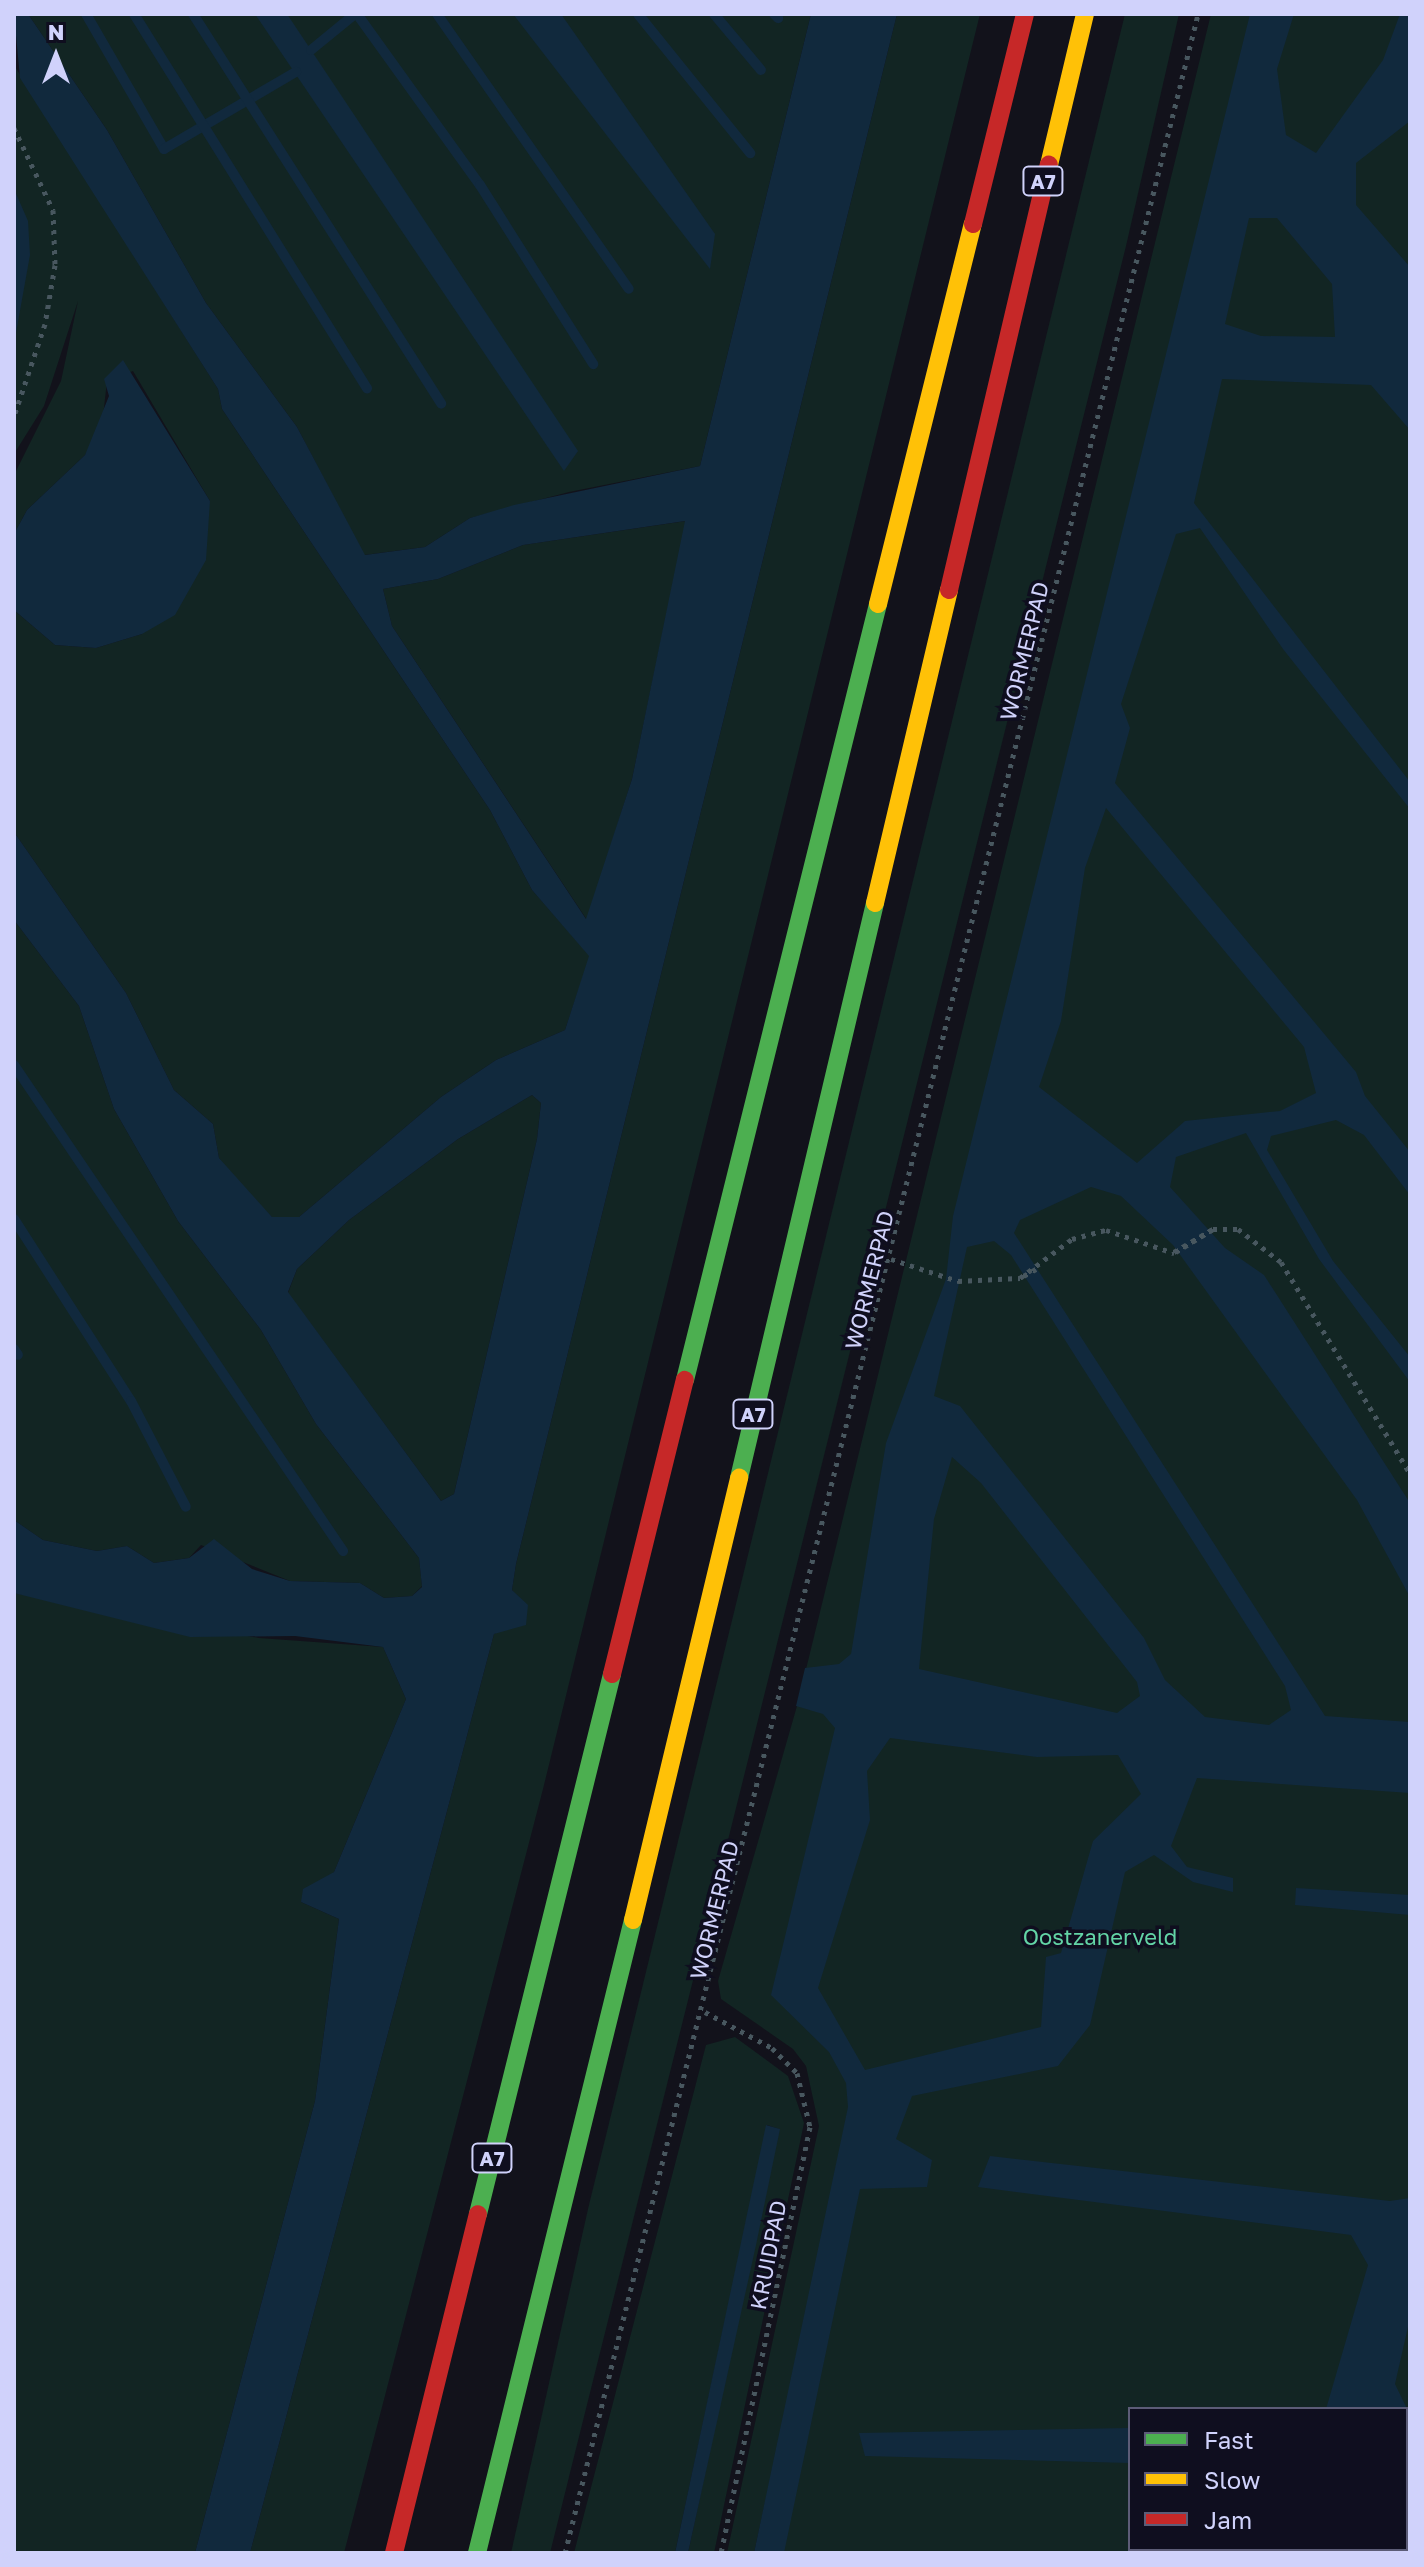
<!DOCTYPE html>
<style>
body{margin:0}
#map{position:relative;width:1424px;height:2567px;overflow:hidden;background:#12121b;font-family:"Golos Text",sans-serif}
div>[style]{position:absolute}
[style*='--x']{left:calc(var(--x)*1px);top:calc(var(--y)*1px);width:calc(var(--w)*1px);rotate:calc(var(--a)*1deg)}
.green>*{inset:0;background:#122523}
.water>*{inset:0;background:#11293d}
.stream>*{height:10px;margin:-5px;padding:0 5px;transform-origin:5px;border-radius:5px;background:#11293d}
.path>*{height:5px;margin-top:-2.5px;transform-origin:0;background:repeating-linear-gradient(90deg,#48575f 0 4px,transparent 0 10px)}
.fast>*{height:18px;margin:-9px;padding:0 9px;transform-origin:9px;border-radius:9px;background:#4caf50}
.slow>*{height:18px;margin:-9px;padding:0 9px;transform-origin:9px;border-radius:9px;background:#ffc107}
.jam>*{height:18px;margin:-9px;padding:0 9px;transform-origin:9px;border-radius:9px;background:#c62828}
span{translate:-50% -50%;white-space:nowrap;text-align:center;line-height:1.15;-webkit-text-stroke:7px #0f0e1f;paint-order:stroke}
.shield-label span{padding:2px 6px;background:#0f0e1f;border:2px solid;border-radius:6px;-webkit-text-stroke-width:0}
.shield-label{font-size:20px;color:#d0d2fb;font-weight:700}
.street-label{font-size:22px;color:#d0d2fb}
.park-label{font-size:22px;color:#63d4a6}
.frame{position:absolute;inset:0;border:16px solid #d0d2fb;pointer-events:none}
.legend{position:absolute;left:1128px;top:2407px;width:280px;height:144px;box-sizing:border-box;background:#0f0e1f;border:2px solid #5c5c77;margin:0;padding:10px 14px;list-style:none;font-size:24px;color:#d0d2fb}
.legend li{display:flex;align-items:center;gap:16px;height:40px}
.legend b{width:40px;border:2px solid #5c5c77}
.north{position:absolute;left:16px;top:16px;width:80px;height:80px;-webkit-text-stroke:6px #0f0e1f;paint-order:stroke;rotate:0deg;font-size:22px;font-weight:700;line-height:32px;text-align:center;color:#d0d2fb}
.north::after{content:'';display:block;margin:auto;width:28px;height:36px;background:#d0d2fb;clip-path:polygon(50% 0,100% 100%,50% 72%,0 100%)}
</style>
<div id="map">
<div class="green">
<i style="clip-path:polygon(28px 14px,811px 14px,700px 466px,569px 492px,470px 518px,425px 547px,364px 555px,297px 427px,206px 303px,107px 130px)"></i>
<i style="clip-path:polygon(897px 14px,980px 14px,543px 1789px,344px 2553px,250px 2553px,494px 1634px,512px 1626px,524px 1603px,512px 1590px,516px 1564px)"></i>
<i style="clip-path:polygon(1125px 14px,1179px 14px,1126px 246px,550px 2553px,511px 2553px,588px 2209px)"></i>
<i style="clip-path:polygon(evenodd,1211px 14px,1410px 14px,1410px 2553px,767px 2553px,839px 2169px,754px 2553px,727px 2553px,819px 2126px,806px 2066px,793px 2049px,721px 1999px,718px 1981px,797px 1706px,1211px 14px,1130px 2409px,1406px 2409px,1406px 2549px,1130px 2549px,1130px 2409px)"></i>
<i style="clip-path:polygon(14px 65px,218px 389px,222px 409px,490px 810px,532px 890px,590px 956px,565px 1030px,496px 1060px,441px 1097px,299px 1217px,272px 1217px,235px 1181px,219px 1158px,213px 1124px,174px 1090px,126px 993px,14px 832px,14px 610px,55px 645px,96px 648px,142px 634px,210px 501px,133px 371px,107px 381px,102px 425px,85px 455px,27px 510px,14px 534px,14px 475px,61px 381px,78px 301px,44px 406px,14px 454px)"></i>
<i style="clip-path:polygon(686px 521px,632px 779px,587px 920px,392px 626px,383px 589px,438px 579px,523px 545px)"></i>
<i style="clip-path:polygon(14px 920px,79px 1006px,114px 1109px,178px 1221px,261px 1330px,316px 1424px,419px 1558px,422px 1586px,412px 1596px,384px 1598px,360px 1583px,290px 1581px,201px 1545px,189px 1558px,154px 1563px,127px 1546px,97px 1551px,43px 1540px,14px 1520px)"></i>
<i style="clip-path:polygon(532px 1095px,541px 1103px,537px 1139px,454px 1494px,441px 1501px,288px 1293px,297px 1269px,349px 1220px,458px 1139px)"></i>
<i style="clip-path:polygon(14px 1593px,259px 1638px,383px 1647px,406px 1699px,334px 1872px,301px 1902px,339px 1919px,315px 2101px,195px 2553px,14px 2553px)"></i>
<i style="clip-path:polygon(735px 2037px,788px 2076px,804px 2123px,714px 2553px,688px 2553px,779px 2129px,767px 2125px,675px 2553px,574px 2553px,706px 2045px)"></i>
</div>
<div class="water">
<i style="clip-path:polygon(evenodd,14px 14px,28px 14px,107px 130px,206px 303px,297px 427px,365px 555px,425px 547px,470px 518px,514px 505px,700px 466px,811px 14px,897px 14px,516px 1564px,512px 1590px,528px 1605px,526px 1625px,494px 1634px,250px 2553px,195px 2553px,315px 2101px,339px 1919px,301px 1902px,303px 1889px,334px 1872px,406px 1699px,383px 1647px,295px 1636px,190px 1637px,14px 1593px,14px 1520px,43px 1540px,97px 1551px,127px 1546px,154px 1563px,189px 1558px,214px 1539px,252px 1569px,290px 1581px,360px 1583px,384px 1598px,412px 1596px,422px 1587px,419px 1558px,316px 1424px,261px 1330px,178px 1221px,114px 1109px,79px 1006px,14px 920px,14px 832px,126px 993px,174px 1090px,213px 1124px,219px 1158px,272px 1217px,299px 1217px,441px 1097px,496px 1060px,565px 1030px,589px 956px,532px 890px,490px 810px,222px 409px,218px 389px,20px 78px,14px 14px,685px 521px,632px 779px,586px 919px,392px 626px,383px 589px,438px 579px,523px 545px,685px 521px,14px 14px,532px 1095px,541px 1103px,537px 1139px,454px 1494px,441px 1501px,288px 1292px,297px 1269px,349px 1220px,458px 1139px,532px 1095px)"></i>
<i style="clip-path:polygon(255px 14px,287px 14px,578px 451px,564px 471px)"></i>
<i style="clip-path:polygon(513px 14px,561px 14px,715px 234px,710px 269px)"></i>
<i style="clip-path:polygon(evenodd,1250px 14px,1294px 14px,1277px 69px,1286px 135px,1316px 153px,1383px 60px,1400px 14px,1410px 14px,1410px 121px,1356px 163px,1356px 205px,1410px 267px,1410px 430px,1371px 385px,1222px 379px,1194px 503px,1410px 782px,1410px 809px,1283px 649px,1200px 528px,1176px 534px,1121px 704px,1130px 728px,1115px 783px,1356px 1072px,1365px 1096px,1410px 1152px,1410px 1195px,1364px 1135px,1336px 1120px,1271px 1136px,1267px 1150px,1333px 1261px,1410px 1357px,1410px 1382px,1319px 1259px,1246px 1133px,1176px 1157px,1170px 1187px,1225px 1248px,1264px 1275px,1410px 1503px,1410px 1597px,1357px 1500px,1173px 1245px,1121px 1196px,1091px 1187px,1020px 1220px,1014px 1233px,1325px 1716px,1410px 1722px,1410px 1793px,1197px 1778px,1171px 1846px,1187px 1867px,1233px 1878px,1233px 1892px,1193px 1882px,1154px 1855px,1125px 1872px,1090px 2025px,1058px 2066px,912px 2096px,896px 2139px,932px 2160px,927px 2187px,860px 2189px,784px 2553px,754px 2553px,848px 2107px,846px 2083px,829px 2052px,771px 1995px,835px 1728px,823px 1714px,796px 1706px,805px 1668px,839px 1664px,851px 1654px,886px 1443px,946px 1279px,953px 1216px,1250px 14px,1249px 218px,1277px 218px,1332px 284px,1335px 337px,1261px 336px,1225px 324px,1249px 218px,1250px 14px,1106px 808px,1304px 1047px,1316px 1093px,1280px 1111px,1185px 1121px,1137px 1163px,1039px 1087px,1061px 1021px,1085px 868px,1106px 808px,1250px 14px,994px 1241px,1011px 1255px,1285px 1686px,1291px 1710px,1269px 1725px,1205px 1717px,1165px 1680px,1144px 1638px,960px 1406px,934px 1396px,967px 1247px,994px 1241px,1250px 14px,952px 1457px,981px 1483px,1137px 1682px,1140px 1696px,1117px 1713px,919px 1669px,934px 1519px,952px 1457px,1250px 14px,890px 1738px,1037px 1757px,1118px 1755px,1141px 1794px,1093px 1841px,1061px 1953px,1046px 1957px,1041px 2027px,865px 2070px,818px 1988px,870px 1820px,867px 1771px,890px 1738px)"></i>
<i style="clip-path:polygon(14px 189px,28px 221px,30px 255px,14px 344px)"></i>
<i style="clip-path:polygon(123px 360px,210px 501px,206px 560px,175px 615px,142px 634px,96px 648px,55px 645px,14px 610px,14px 534px,27px 510px,85px 455px,109px 396px,104px 379px)"></i>
<i style="clip-path:polygon(1296px 1888px,1410px 1895px,1410px 1915px,1295px 1905px)"></i>
<i style="clip-path:polygon(766px 2125px,780px 2129px,756px 2245px,688px 2553px,675px 2553px)"></i>
<i style="clip-path:polygon(990px 2156px,1390px 2201px,1410px 2198px,1410px 2318px,1395px 2384px,1410px 2415px,1410px 2466px,1406px 2409px,1326px 2409px,1368px 2265px,1351px 2235px,978px 2187px)"></i>
<i style="clip-path:polygon(1130px 2428px,1130px 2463px,865px 2456px,859px 2433px)"></i>
</div>
<div class="stream">
<i style="--x:86;--y:14;--w:156;--a:60"></i>
<i style="--x:164;--y:149;--w:153;--a:-30.3"></i>
<i style="--x:134;--y:14;--w:441;--a:58.1"></i>
<i style="--x:193;--y:14;--w:462;--a:57.5"></i>
<i style="--x:357;--y:14;--w:211;--a:54.3"></i>
<i style="--x:480;--y:185;--w:212;--a:57.7"></i>
<i style="--x:437;--y:14;--w:335;--a:55.1"></i>
<i style="--x:638;--y:14;--w:179;--a:51.1"></i>
<i style="--x:714;--y:14;--w:73;--a:50"></i>
<i style="--x:774;--y:14;--w:6;--a:45"></i>
<i style="--x:311;--y:50;--w:57;--a:-39.3"></i>
<i style="--x:14;--y:1065;--w:587;--a:55.9"></i>
<i style="--x:14;--y:1219;--w:216;--a:57.3"></i>
<i style="--x:131;--y:1401;--w:119;--a:62.6"></i>
<i style="--x:14;--y:1349;--w:7;--a:56"></i>
</div>
<div class="path">
<i style="--x:14;--y:128;--w:91;--a:64.6"></i>
<i style="--x:53;--y:210;--w:55;--a:87.9"></i>
<i style="--x:55;--y:265;--w:60;--a:99.6"></i>
<i style="--x:45;--y:324;--w:97;--a:108.6"></i>
<i style="--x:1213;--y:1229;--w:25;--a:0"></i>
<i style="--x:1238;--y:1229;--w:54;--a:37.5"></i>
<i style="--x:1281;--y:1262;--w:247;--a:58.6"></i>
<i style="--x:1213;--y:1229;--w:46;--a:148.4"></i>
<i style="--x:1174;--y:1253;--w:1;--a:-90"></i>
<i style="--x:1174;--y:1252;--w:45;--a:-30.5"></i>
<i style="--x:891;--y:1259;--w:71;--a:18.2"></i>
<i style="--x:958;--y:1281;--w:62;--a:-2.8"></i>
<i style="--x:1036;--y:1269;--w:18;--a:151"></i>
<i style="--x:1020;--y:1278;--w:65;--a:-36.9"></i>
<i style="--x:1072;--y:1239;--w:35;--a:-15"></i>
<i style="--x:1106;--y:1230;--w:72;--a:18.7"></i>
<i style="--x:705;--y:2012;--w:76;--a:28.2"></i>
<i style="--x:772;--y:2048;--w:35;--a:45"></i>
<i style="--x:797;--y:2073;--w:56;--a:76.5"></i>
<i style="--x:810;--y:2127;--w:435;--a:101.8"></i>
<i style="--x:565;--y:2553;--w:2617;--a:-76"></i>
</div>
<div class="fast">
<i style="--x:685;--y:1380;--w:800;--a:-76.03"></i>
<i style="--x:739;--y:1478;--w:591;--a:-76.69"></i>
<i style="--x:478;--y:2214;--w:556;--a:-76.06"></i>
<i style="--x:477;--y:2553;--w:652;--a:-76.16"></i>
</div>
<div class="slow">
<i style="--x:1049;--y:165;--w:155;--a:-76.6"></i>
<i style="--x:878;--y:604;--w:392;--a:-76"></i>
<i style="--x:875;--y:903;--w:322;--a:-76.7"></i>
<i style="--x:633;--y:1920;--w:455;--a:-76.5"></i>
</div>
<div class="jam">
<i style="--x:973;--y:224;--w:216;--a:-76.1"></i>
<i style="--x:949;--y:590;--w:437;--a:-76.8"></i>
<i style="--x:612;--y:1674;--w:303;--a:-76.1"></i>
<i style="--x:394;--y:2553;--w:349;--a:-76.1"></i>
</div>
<div class="shield-label">
<span style="left:1043px;top:181px">A7</span>
<span style="left:753px;top:1414px">A7</span>
<span style="left:492px;top:2158px">A7</span>
</div>
<div class="street-label">
<span style="left:1024px;top:651px;rotate:-76deg">WORMERPAD</span>
<span style="left:869px;top:1280px;rotate:-76deg">WORMERPAD</span>
<span style="left:714px;top:1910px;rotate:-76deg">WORMERPAD</span>
<span style="left:768px;top:2255px;rotate:-79deg">KRUIDPAD</span>
</div>
<div class="park-label">
<span style="left:1100px;top:1937px">Oostzanerveld</span>
</div>
<div class="frame"></div>
<ul class="legend">
<li><b style="height:10px;background:#4caf50"></b>Fast</li>
<li><b style="height:10px;background:#ffc107"></b>Slow</li>
<li><b style="height:10px;background:#c62828"></b>Jam</li>
</ul>
<div class="north">N</div>
</div>
